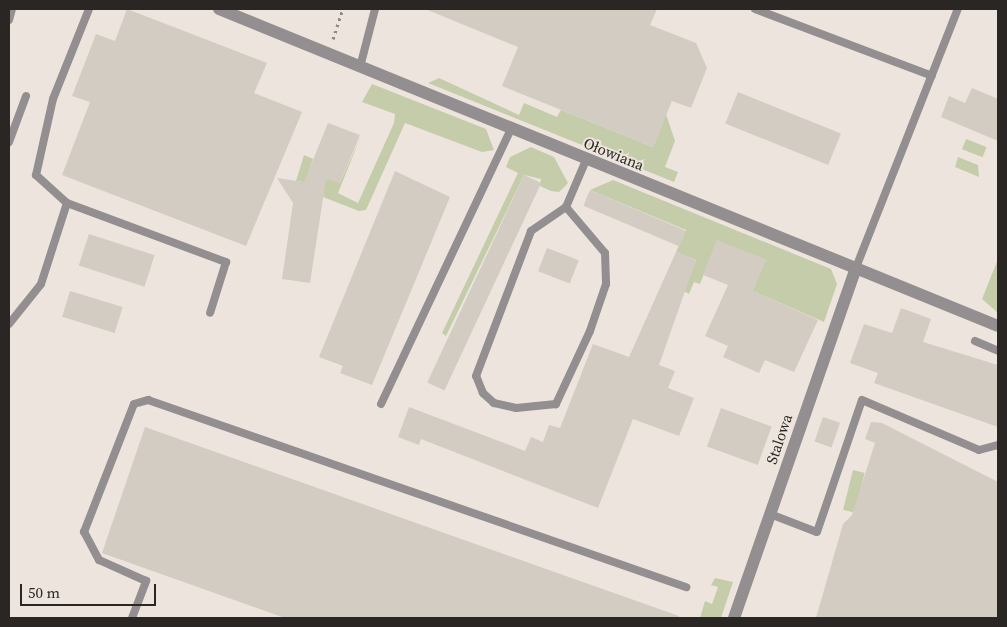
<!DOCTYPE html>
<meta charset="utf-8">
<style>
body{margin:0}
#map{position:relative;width:1007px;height:627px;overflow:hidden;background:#ede5dd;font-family:"Source Serif 4",serif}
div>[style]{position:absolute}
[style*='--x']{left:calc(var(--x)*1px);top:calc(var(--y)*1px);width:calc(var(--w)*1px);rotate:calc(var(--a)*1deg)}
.green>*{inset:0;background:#c4ccaa;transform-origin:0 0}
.building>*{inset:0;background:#d3ccc3;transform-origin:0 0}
.path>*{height:3px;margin-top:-1.5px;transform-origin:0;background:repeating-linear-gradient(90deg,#8e8882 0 2.5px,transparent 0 6.5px)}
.lane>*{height:8px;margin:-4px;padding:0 4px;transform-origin:4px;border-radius:4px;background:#938e8f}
.street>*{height:12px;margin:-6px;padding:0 6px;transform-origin:6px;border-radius:6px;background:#938e8f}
span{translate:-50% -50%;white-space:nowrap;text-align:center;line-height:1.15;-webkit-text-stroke:4px #ede5dd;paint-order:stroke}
.street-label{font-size:15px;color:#292623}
.frame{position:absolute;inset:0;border:10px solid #292623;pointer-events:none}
.scale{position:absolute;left:20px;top:584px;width:136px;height:22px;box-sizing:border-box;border:2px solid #292623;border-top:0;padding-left:6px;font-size:15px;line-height:18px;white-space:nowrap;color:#292623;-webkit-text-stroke:4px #ede5dd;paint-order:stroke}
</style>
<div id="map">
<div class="green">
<i style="clip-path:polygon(439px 78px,519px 115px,524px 103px,557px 117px,561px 110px,653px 147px,666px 114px,675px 141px,665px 167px,678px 172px,674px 182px,428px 83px)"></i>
<i style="clip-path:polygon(372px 84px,486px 129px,494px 150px,482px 152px,405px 123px,366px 210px,359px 211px,323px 197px,324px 185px,296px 181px,304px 155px,313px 159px,309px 170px,340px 183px,361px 136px,338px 193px,358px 203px,394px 123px,395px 114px,362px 102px)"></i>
<i style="left:966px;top:139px;width:22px;height:11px;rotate:21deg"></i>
<i style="clip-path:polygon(531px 147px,554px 157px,568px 183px,559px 192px,551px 191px,540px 186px,541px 179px,524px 175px,446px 336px,442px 333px,518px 173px,506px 167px,510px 157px)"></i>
<i style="clip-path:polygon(958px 157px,978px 165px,979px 177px,955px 167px)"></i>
<i style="clip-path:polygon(613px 180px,831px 269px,837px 284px,824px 322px,755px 292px,748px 294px,766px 260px,717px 241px,700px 284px,694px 282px,689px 294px,684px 291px,696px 260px,676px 252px,686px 230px,590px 190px)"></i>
<i style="clip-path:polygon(998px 259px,998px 313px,982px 299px)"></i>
<i style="left:853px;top:470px;width:12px;height:41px;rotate:14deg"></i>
<i style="clip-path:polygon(715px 578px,733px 582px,721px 618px,700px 618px,705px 601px,712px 604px,718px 587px,711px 585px)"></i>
</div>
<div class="building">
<i style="clip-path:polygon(127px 9px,267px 63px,254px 93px,302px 112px,246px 246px,62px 175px,90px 102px,72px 96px,96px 34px,115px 41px)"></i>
<i style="clip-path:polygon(425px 9px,657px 9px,650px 25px,696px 43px,707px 68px,691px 108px,672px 101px,653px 147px,502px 86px,518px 47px)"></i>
<i style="clip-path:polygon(972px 88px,998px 99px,998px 141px,941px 117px,949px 96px,965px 103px)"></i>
<i style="left:738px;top:92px;width:111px;height:34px;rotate:22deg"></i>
<i style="clip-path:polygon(328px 123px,360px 135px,340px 183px,326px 179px,310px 283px,282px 279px,293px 203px,277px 178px,304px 182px)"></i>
<i style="clip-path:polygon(395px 171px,450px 197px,372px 385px,340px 373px,343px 366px,319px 357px)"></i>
<i style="left:524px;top:175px;width:19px;height:229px;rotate:25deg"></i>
<i style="left:590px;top:190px;width:104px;height:17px;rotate:23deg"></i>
<i style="left:89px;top:234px;width:69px;height:33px;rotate:18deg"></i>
<i style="clip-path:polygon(717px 240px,766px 260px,753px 291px,818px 320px,794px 372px,765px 360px,759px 373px,723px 357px,728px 346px,705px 336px,728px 285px,703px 275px)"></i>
<i style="left:547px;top:248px;width:34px;height:25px;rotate:21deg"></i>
<i style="clip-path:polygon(676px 252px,696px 260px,659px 365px,675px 371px,668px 388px,694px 398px,679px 436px,633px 419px,598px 508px,421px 439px,419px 445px,398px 437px,409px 407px,525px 451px,531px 437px,543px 442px,549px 425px,560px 428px,593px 344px,629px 357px)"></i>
<i style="left:70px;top:291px;width:55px;height:27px;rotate:17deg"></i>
<i style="clip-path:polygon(901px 308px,931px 319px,923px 342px,998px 365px,998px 427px,874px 383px,878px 373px,850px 363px,864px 324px,892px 333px)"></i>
<i style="left:721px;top:408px;width:54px;height:41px;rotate:20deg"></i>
<i style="left:823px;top:417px;width:18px;height:26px;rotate:19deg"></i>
<i style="clip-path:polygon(871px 422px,882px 423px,998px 482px,998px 618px,816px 618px,843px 524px,852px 515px,875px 443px,865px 439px)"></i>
<i style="clip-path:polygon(145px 427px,679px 616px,678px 618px,285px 618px,102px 553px)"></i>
</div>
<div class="path">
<i style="--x:333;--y:39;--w:32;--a:-72"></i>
</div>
<div class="lane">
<i style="--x:89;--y:9;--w:97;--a:111.8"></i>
<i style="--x:53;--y:99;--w:78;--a:102.6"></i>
<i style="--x:36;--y:175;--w:42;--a:42.1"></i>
<i style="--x:67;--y:203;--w:170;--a:20.4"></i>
<i style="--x:226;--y:262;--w:53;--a:107.4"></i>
<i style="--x:755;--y:9;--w:189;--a:20.7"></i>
<i style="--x:9;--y:20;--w:11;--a:-75"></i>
<i style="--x:360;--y:67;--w:60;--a:-75.5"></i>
<i style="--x:9;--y:142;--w:49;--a:-69.7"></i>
<i style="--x:566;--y:207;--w:60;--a:49.7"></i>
<i style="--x:605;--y:253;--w:31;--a:88"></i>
<i style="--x:606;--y:284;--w:50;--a:108.8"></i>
<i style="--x:590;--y:331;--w:81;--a:115"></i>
<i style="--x:556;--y:404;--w:40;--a:174.3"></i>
<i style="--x:516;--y:408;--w:23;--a:-167"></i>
<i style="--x:494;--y:403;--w:15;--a:-138"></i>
<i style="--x:483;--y:393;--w:18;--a:-112"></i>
<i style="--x:476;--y:376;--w:155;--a:-69.2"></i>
<i style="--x:531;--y:231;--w:42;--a:-34.4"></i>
<i style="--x:566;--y:207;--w:51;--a:-66.9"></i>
<i style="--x:855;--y:270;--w:281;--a:-68.5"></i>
<i style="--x:9;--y:324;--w:51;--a:-51.3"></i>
<i style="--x:41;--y:284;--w:85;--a:-72.2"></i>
<i style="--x:975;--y:341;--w:25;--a:23"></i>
<i style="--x:381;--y:404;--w:304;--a:-64.7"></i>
<i style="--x:770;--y:514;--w:50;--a:21"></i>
<i style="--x:817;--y:532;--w:139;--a:-71.2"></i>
<i style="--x:862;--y:400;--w:127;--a:23.1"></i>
<i style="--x:979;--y:450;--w:20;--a:-15"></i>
<i style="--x:132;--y:618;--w:40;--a:-69"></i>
<i style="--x:146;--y:581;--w:51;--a:-155.9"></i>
<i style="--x:99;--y:560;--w:32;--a:-118"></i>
<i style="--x:84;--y:532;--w:137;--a:-68.7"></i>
<i style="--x:134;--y:404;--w:15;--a:-16"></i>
<i style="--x:148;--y:400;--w:570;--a:19.17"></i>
</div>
<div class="street">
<i style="--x:219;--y:9;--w:841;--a:22.14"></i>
<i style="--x:734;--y:618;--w:368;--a:-70.8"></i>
</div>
<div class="street-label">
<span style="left:614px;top:154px;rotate:22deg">Ołowiana</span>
<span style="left:779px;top:439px;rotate:-71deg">Stalowa</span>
</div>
<div class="frame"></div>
<div class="scale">50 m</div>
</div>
